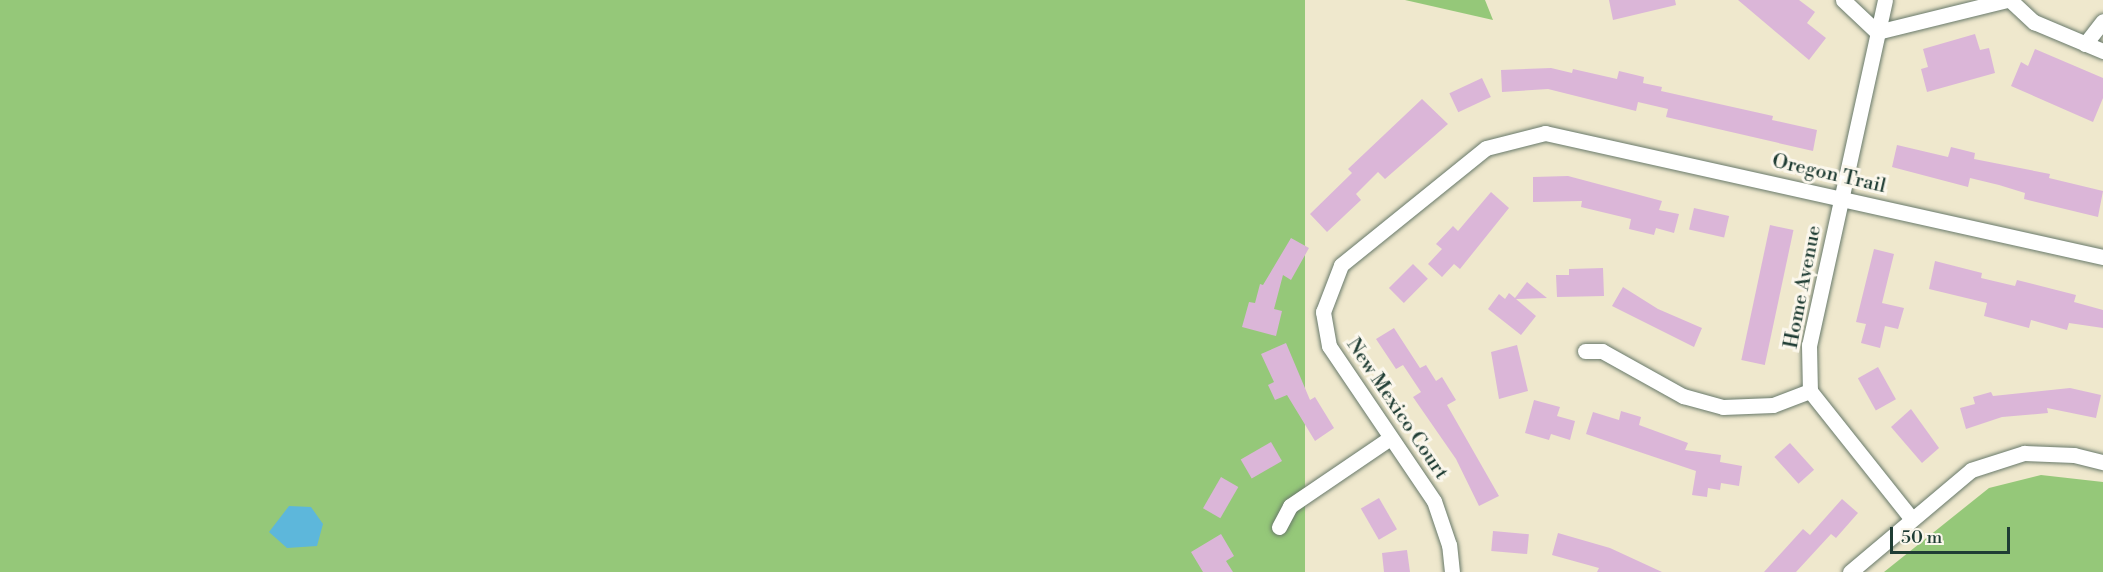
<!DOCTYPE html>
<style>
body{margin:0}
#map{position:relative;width:2103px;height:572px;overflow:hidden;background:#efe8cd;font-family:"Libre Bodoni",serif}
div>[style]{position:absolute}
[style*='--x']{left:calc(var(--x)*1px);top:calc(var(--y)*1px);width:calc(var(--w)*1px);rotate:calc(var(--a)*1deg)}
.green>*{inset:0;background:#95c879;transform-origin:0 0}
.water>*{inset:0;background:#5db7db}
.building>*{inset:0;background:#dbb6d8;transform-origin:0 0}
.roads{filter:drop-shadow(0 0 2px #68796a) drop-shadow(0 0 2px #68796a)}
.minor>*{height:15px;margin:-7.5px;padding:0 7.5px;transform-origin:7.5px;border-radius:7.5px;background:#fff}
span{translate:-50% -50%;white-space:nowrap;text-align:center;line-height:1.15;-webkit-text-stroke:6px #fbf7ec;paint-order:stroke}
.street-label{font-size:20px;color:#1f3d34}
.scale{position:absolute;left:1890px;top:527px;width:120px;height:27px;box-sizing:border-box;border:3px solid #1f3d34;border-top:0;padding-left:8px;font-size:18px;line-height:21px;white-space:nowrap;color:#1f3d34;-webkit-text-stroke:4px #fbf7ec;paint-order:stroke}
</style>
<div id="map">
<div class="green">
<i style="left:0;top:0;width:1305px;height:572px"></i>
<i style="clip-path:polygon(1405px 0,1485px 0,1493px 20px)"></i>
<i style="clip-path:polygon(2041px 475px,2103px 482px,2103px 572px,1884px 572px,1989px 488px)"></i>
</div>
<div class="water">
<i style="clip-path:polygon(289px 506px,311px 507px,323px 524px,317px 546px,287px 548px,269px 532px)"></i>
</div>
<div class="building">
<i style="clip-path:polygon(1609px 0,1675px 0,1676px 5px,1613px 20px)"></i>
<i style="clip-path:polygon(1738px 0,1799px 0,1815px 12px,1807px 23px,1826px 38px,1809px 60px)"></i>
<i style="clip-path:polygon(1975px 34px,1980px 50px,1989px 48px,1995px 73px,1927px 92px,1921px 69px,1928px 67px,1923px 49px)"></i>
<i style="clip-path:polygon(2035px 49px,2103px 78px,2103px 98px,2093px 122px,2011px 86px,2021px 62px,2028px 66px)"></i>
<i style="clip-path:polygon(1551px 68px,1572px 73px,1573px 69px,1617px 79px,1619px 71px,1644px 77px,1643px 83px,1662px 87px,1661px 91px,1773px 116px,1772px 120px,1817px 130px,1813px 151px,1666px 117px,1668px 109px,1638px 102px,1636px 111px,1548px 89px,1502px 92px,1501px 70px)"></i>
<i style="left:1482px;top:78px;width:21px;height:36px;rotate:65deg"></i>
<i style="clip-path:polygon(1422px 99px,1448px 124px,1385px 179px,1378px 172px,1356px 194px,1361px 200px,1327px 232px,1310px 214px,1352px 173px,1348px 169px)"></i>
<i style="clip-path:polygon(1897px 145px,1948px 157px,1951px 147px,1975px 153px,1974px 159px,2050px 174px,2049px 178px,2103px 191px,2098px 217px,2024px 199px,2025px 193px,1999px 185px,1970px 178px,1968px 187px,1892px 167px)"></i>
<i style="clip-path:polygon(1568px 176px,1662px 201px,1659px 210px,1679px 214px,1674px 233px,1656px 228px,1654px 235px,1629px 229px,1631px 219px,1581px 207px,1582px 201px,1533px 202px,1533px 177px)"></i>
<i style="clip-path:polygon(1491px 192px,1509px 208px,1460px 269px,1454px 264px,1442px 277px,1428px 264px,1442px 249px,1436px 244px,1453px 226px,1458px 231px)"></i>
<i style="left:1694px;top:208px;width:36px;height:22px;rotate:13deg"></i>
<i style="left:1770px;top:225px;width:24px;height:138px;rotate:12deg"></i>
<i style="clip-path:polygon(1291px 238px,1309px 248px,1291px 280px,1283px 275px,1274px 309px,1282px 311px,1276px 336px,1242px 327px,1249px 302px,1255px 303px,1260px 284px,1263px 285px)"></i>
<i style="clip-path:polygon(1874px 249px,1894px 254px,1882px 303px,1904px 308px,1898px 329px,1885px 326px,1880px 348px,1861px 343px,1866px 324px,1856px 322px)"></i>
<i style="clip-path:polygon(1935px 261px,1982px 273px,1981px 278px,2015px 286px,2017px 280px,2076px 295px,2074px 302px,2103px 310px,2103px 328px,2069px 323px,2067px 330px,2031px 320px,2029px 328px,1984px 316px,1987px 303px,1929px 289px)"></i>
<i style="left:1413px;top:264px;width:21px;height:34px;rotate:45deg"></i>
<i style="clip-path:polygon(1603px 268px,1604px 296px,1557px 297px,1556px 275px,1569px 275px,1569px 269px)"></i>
<i style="clip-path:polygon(1527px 282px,1547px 298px,1516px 299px,1536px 316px,1521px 335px,1488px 309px,1499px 294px,1505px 299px,1509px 293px,1515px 298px)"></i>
<i style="clip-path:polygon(1623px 287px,1658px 309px,1702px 328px,1694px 347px,1612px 306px)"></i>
<i style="clip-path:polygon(1394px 328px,1420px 368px,1426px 365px,1436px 381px,1442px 377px,1456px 400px,1447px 405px,1499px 496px,1479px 506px,1456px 459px,1413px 397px,1421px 392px,1403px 365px,1396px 369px,1376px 339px)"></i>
<i style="clip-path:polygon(1286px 343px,1310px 400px,1315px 397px,1334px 428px,1315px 441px,1287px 395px,1275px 400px,1268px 385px,1274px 382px,1261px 354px)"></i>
<i style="clip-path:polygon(1517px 345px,1528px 391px,1499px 399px,1491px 352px)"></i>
<i style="left:1878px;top:367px;width:37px;height:23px;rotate:61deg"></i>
<i style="clip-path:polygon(2070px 388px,2101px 395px,2096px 418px,2047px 408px,2048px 413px,2002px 417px,1966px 429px,1960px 408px,1975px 404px,1973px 397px,1991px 392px,1993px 396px)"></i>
<i style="clip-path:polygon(1534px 400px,1560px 407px,1557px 416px,1575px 421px,1570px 440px,1551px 434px,1549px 440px,1525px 433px)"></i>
<i style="clip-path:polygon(1911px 409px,1939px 448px,1922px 463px,1891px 427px)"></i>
<i style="clip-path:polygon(1621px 411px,1641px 417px,1639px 425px,1688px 443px,1685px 450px,1721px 455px,1720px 462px,1742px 466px,1739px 486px,1721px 483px,1720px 490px,1708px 488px,1707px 497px,1692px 495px,1696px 471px,1586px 434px,1593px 412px,1619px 420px)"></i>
<i style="left:1271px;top:442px;width:22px;height:35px;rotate:60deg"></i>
<i style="left:1790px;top:443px;width:36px;height:21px;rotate:48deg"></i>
<i style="left:1221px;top:477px;width:20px;height:36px;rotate:30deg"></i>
<i style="left:1379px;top:498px;width:36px;height:21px;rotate:60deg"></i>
<i style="clip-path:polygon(1842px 499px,1858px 513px,1836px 538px,1831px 534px,1796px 572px,1764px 572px,1803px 529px,1810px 535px)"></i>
<i style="left:1493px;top:531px;width:36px;height:20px;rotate:5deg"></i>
<i style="clip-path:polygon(1558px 533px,1610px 548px,1662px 572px,1597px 572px,1599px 568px,1552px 555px)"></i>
<i style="clip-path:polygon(1221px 534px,1234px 556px,1226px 561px,1233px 572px,1203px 572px,1191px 552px)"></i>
<i style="clip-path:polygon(1407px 550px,1410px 572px,1384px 572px,1382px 553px)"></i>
</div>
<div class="roads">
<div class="minor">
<i style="--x:1843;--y:0;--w:47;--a:43.3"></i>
<i style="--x:1885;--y:0;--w:353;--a:102.4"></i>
<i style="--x:1809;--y:345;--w:46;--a:88.8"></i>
<i style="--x:1810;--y:391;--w:162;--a:51.5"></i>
<i style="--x:2010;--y:0;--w:33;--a:43"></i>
<i style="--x:2034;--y:22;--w:75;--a:22.8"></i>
<i style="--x:1877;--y:32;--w:134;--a:-13.8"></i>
<i style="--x:2085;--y:44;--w:29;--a:-52"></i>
<i style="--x:1585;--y:351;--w:17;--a:0"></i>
<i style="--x:1602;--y:351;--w:93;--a:29.1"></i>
<i style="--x:1683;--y:396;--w:41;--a:15.4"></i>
<i style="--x:1723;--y:407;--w:50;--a:-2.3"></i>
<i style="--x:1773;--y:405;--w:40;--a:-21"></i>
<i style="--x:1279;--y:527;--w:24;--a:-62"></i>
<i style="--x:1290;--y:506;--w:121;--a:-34.2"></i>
<i style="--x:1452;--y:572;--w:27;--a:-96"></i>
<i style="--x:1449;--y:545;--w:46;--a:-108.8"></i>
<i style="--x:1434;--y:501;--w:187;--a:-124.1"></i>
<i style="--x:1329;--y:346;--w:35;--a:-100"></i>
<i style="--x:1323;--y:312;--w:50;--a:-69"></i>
<i style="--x:1341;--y:265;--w:186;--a:-38.9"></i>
<i style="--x:1486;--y:148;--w:61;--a:-14.3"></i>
<i style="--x:1545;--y:133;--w:572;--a:12.53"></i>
<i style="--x:1850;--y:572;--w:158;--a:-40.1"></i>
<i style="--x:1971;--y:470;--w:56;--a:-17.8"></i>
<i style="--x:2024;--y:453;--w:50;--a:2.3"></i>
<i style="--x:2074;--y:455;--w:30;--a:14"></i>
</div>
</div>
<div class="street-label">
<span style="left:1829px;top:174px;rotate:13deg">Oregon Trail</span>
<span style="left:1803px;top:287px;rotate:-79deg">Home Avenue</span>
<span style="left:1397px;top:409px;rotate:56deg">New Mexico Court</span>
</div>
<div class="scale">50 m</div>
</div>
